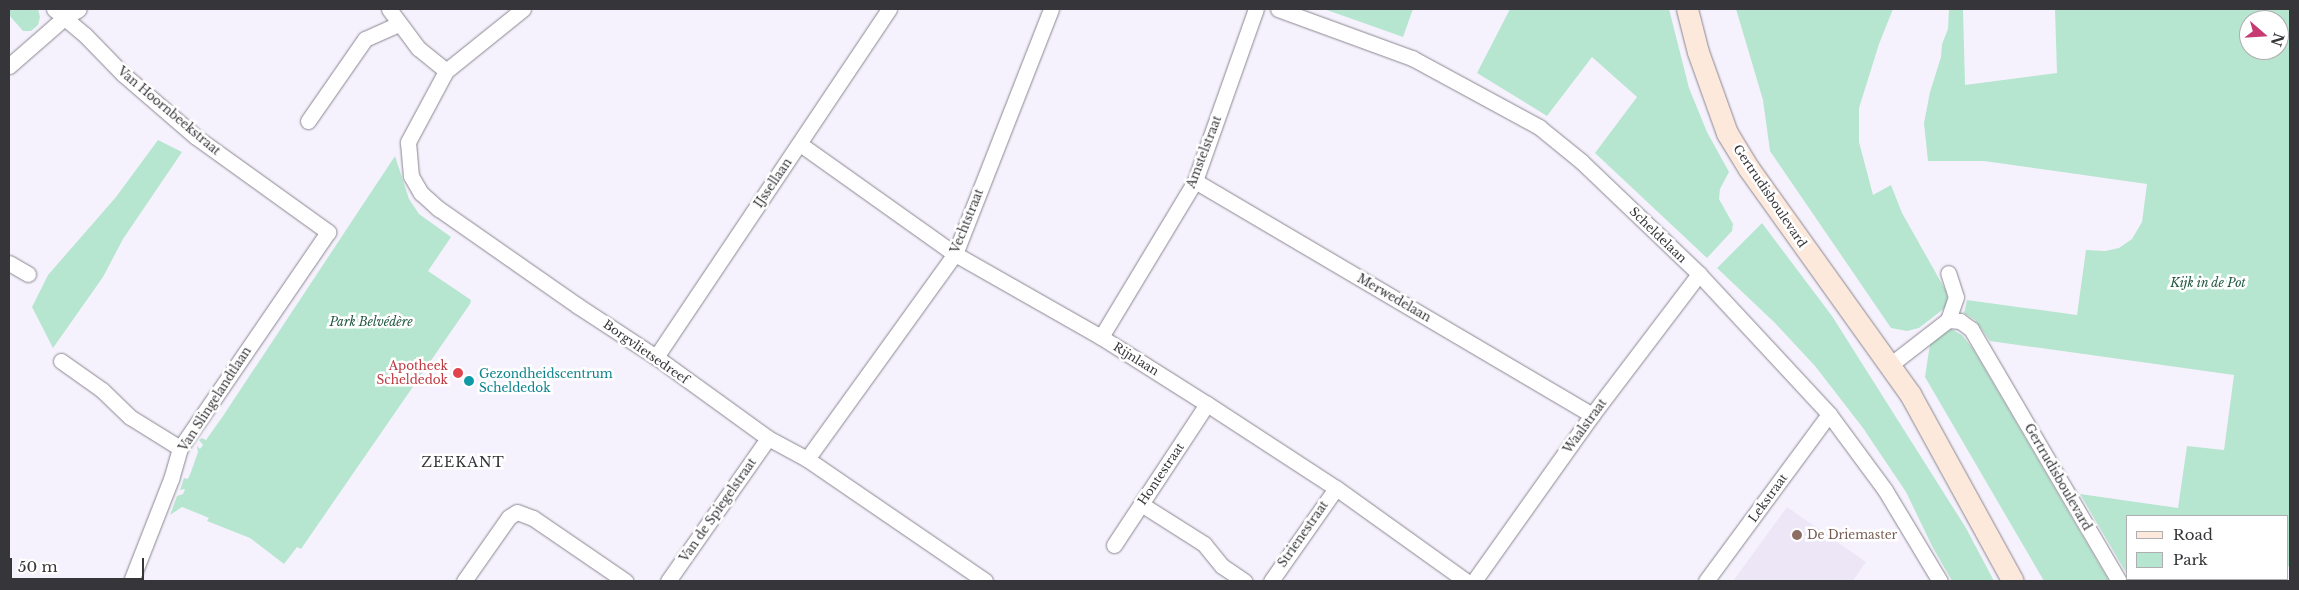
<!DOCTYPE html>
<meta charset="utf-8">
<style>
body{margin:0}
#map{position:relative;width:2299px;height:590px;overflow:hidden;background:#f6f2fd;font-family:"Libre Baskerville",serif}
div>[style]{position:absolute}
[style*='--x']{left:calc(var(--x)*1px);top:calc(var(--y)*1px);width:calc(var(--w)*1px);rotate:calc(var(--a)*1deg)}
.built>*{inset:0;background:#ece6f7}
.green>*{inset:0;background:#b6e6cf}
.roads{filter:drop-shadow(0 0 1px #8a8690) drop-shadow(0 0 1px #8a8690)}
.street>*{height:15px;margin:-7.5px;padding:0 7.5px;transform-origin:7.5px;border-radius:7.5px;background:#fff}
.secondary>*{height:21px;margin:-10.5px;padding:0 10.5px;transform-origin:10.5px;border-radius:10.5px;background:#fce9dc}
.dots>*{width:14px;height:14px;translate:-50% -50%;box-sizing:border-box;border:2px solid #fff;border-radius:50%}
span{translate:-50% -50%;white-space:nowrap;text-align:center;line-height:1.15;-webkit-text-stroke:5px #fff;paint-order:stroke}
.street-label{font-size:12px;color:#363539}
.park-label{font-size:12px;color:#235943;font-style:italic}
.health-label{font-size:12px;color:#be3a42}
.right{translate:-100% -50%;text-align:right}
.culture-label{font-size:12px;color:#0d838f}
.left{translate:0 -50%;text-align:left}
.education-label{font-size:12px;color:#785e54}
.neighbourhood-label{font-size:14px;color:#363539;letter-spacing:1px}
.frame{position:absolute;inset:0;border:10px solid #363539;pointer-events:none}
.legend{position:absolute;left:2126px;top:515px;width:162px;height:65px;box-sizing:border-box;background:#fff;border:1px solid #afaeb0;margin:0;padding:6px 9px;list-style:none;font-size:15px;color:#363539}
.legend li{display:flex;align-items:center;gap:10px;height:25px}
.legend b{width:25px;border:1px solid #afaeb0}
.north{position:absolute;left:2239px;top:10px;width:50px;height:50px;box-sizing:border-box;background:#fff;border:1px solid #afaeb0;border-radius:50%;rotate:109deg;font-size:14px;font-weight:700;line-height:20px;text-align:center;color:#363539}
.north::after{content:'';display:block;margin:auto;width:18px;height:22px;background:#c53b72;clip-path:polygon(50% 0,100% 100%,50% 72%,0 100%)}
.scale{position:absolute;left:10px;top:558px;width:134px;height:22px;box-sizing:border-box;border:2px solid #363539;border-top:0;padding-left:6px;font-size:15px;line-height:18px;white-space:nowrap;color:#363539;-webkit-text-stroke:4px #fff;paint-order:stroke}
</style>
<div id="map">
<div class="built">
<i style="clip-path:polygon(1787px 507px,1866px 562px,1853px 581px,1733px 581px)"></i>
</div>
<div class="green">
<i style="clip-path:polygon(9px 9px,38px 9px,40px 17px,38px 25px,31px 31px,23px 31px,9px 15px)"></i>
<i style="clip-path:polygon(1324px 9px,1413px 9px,1403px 37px)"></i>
<i style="clip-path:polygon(1510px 9px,1669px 9px,1689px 88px,1707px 132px,1729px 172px,1720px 189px,1719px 199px,1733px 224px,1732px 231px,1707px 258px,1595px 153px,1637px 97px,1592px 57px,1547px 116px,1477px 73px)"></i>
<i style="clip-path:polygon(1736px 9px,1893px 9px,1879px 44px,1859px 108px,1859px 142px,1873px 195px,1891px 185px,1902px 213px,1946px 291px,1948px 300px,1946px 307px,1919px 328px,1907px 331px,1891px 328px,1770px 151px,1763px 100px)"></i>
<i style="clip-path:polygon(evenodd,1949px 9px,1963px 9px,1965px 85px,2057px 73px,2055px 9px,2290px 9px,2290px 567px,2288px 566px,2288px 516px,2128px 516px,2128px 576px,2080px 494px,2178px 508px,2187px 446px,2224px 450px,2234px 375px,1990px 341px,1975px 320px,1964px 313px,1967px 300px,2077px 315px,2086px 250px,2105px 251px,2119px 248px,2132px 239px,2142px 222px,2147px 184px,1984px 161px,1928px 161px,1924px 123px,1930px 92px,1941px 57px,1942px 44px,1948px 29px,1949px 9px,2249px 20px,2279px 20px,2279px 50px,2249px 50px,2249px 20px)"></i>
<i style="clip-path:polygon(158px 140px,182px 152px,123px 239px,103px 277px,53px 348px,32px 307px,48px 275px,116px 197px)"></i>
<i style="clip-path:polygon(395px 156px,409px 199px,419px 214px,451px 237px,428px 271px,471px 300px,470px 304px,301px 549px,297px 547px,284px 564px,250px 538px,207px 521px,209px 518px,202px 515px,182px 507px,170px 515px,177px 496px,183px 494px,185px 489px,180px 490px,184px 478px,188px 479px,191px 472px,198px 452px,197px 446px,200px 449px,203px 445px,199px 440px,202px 438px,206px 440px,223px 416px)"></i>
<i style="clip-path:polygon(1762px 223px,1832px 316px,1966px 528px,1994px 581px,1952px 581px,1932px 546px,1906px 492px,1863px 428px,1815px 366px,1775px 323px,1717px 268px)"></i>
<i style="clip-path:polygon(1951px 329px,1962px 335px,1973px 349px,2109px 581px,2044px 581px,1925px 377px,1930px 344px)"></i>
</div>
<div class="roads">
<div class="street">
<i style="--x:54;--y:9;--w:40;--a:40"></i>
<i style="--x:85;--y:35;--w:54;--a:45.7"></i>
<i style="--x:123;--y:74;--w:96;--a:40.8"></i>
<i style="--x:196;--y:137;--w:163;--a:35.7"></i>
<i style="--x:328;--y:232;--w:262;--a:124.4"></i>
<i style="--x:180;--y:448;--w:32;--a:106"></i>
<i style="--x:171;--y:479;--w:110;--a:111.4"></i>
<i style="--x:389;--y:9;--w:49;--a:53.4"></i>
<i style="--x:418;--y:48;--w:36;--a:39"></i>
<i style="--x:523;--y:9;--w:99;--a:141.2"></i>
<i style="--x:446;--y:71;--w:81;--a:118.2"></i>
<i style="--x:408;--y:142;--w:34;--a:85"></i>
<i style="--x:411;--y:176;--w:20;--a:60"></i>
<i style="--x:421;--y:193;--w:24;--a:42"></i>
<i style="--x:439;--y:209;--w:169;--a:34.9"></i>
<i style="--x:578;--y:306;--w:93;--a:33.2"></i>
<i style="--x:656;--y:357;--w:138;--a:35.9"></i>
<i style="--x:768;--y:438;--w:44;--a:28.3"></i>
<i style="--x:807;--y:459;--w:216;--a:34.4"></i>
<i style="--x:1278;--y:9;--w:143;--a:20.1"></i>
<i style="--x:1412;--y:58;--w:145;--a:28.5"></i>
<i style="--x:1539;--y:127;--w:55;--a:39.1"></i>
<i style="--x:1582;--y:162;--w:162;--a:43.7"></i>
<i style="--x:1699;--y:274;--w:191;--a:47.1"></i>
<i style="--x:1829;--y:414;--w:94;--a:53.6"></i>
<i style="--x:1885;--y:490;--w:106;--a:58.9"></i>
<i style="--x:9;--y:66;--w:73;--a:-41.1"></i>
<i style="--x:64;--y:18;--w:17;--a:-31"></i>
<i style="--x:308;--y:121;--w:100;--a:-55.2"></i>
<i style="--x:365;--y:39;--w:37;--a:-24"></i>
<i style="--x:800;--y:144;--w:190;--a:35.4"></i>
<i style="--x:955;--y:254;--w:168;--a:29.6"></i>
<i style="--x:1101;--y:337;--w:125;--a:32.3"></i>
<i style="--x:1207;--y:404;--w:154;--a:33.1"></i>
<i style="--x:1336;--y:488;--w:160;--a:35.6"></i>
<i style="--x:1195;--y:181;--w:461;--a:30.5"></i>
<i style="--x:9;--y:263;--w:22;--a:30"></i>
<i style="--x:1948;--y:320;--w:24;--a:-71"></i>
<i style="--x:1956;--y:297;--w:25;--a:-108"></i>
<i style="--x:1101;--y:337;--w:182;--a:-58.9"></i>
<i style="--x:1195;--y:181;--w:182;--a:-70.5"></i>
<i style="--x:656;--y:357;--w:419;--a:-56.2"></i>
<i style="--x:61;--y:361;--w:50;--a:35.3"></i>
<i style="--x:102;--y:390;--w:39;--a:44"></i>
<i style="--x:130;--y:417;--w:59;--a:31.8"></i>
<i style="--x:1890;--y:365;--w:73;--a:-37.8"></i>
<i style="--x:1948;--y:320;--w:12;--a:5"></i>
<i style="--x:1960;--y:321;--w:14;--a:36"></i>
<i style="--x:1971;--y:329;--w:292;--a:59.6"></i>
<i style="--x:807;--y:459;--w:253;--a:-54.2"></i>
<i style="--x:955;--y:254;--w:263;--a:-68.6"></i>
<i style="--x:1141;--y:504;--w:75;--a:32.4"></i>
<i style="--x:1204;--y:544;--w:28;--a:51"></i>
<i style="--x:1222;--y:566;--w:27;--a:34"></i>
<i style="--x:1114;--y:545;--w:169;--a:-56.6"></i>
<i style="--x:464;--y:581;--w:78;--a:-54.9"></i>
<i style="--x:509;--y:517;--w:9;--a:-32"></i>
<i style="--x:517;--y:512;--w:17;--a:21"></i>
<i style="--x:533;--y:518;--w:112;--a:34.4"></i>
<i style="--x:668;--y:581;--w:174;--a:-55"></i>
<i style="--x:1271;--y:581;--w:113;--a:-55"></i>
<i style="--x:1474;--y:581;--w:204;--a:-54.6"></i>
<i style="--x:1592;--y:415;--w:177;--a:-52.8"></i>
<i style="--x:1706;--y:581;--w:207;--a:-53.6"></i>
</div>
<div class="secondary">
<i style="--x:1687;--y:9;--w:44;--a:75.7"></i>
<i style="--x:1698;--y:52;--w:86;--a:70.3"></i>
<i style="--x:1727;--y:133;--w:42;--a:58.6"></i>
<i style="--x:1749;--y:169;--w:277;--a:54.4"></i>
<i style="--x:1910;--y:394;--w:213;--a:61.2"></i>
</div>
</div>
<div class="dots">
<i style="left:458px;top:373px;background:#e0444e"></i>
<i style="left:469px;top:381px;background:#0f9aa8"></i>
<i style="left:1797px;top:535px;background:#8d6e63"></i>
</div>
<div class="street-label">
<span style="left:169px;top:111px;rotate:40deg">Van Hoornbeekstraat</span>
<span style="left:1204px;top:152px;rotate:-69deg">Amstelstraat</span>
<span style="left:773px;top:183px;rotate:-56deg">IJssellaan</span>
<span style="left:1770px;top:196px;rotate:56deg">Gertrudisboulevard</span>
<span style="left:967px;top:221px;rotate:-68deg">Vechtstraat</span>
<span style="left:1658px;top:235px;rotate:44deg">Scheldelaan</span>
<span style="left:1394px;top:298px;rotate:30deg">Merwedelaan</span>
<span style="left:646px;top:352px;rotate:35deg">Borgvlietsedreef</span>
<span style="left:1136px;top:359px;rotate:32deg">Rijnlaan</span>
<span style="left:215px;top:399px;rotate:-57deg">Van Slingelandtlaan</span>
<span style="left:1585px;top:426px;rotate:-54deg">Waalstraat</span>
<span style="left:1161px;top:474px;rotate:-56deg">Hontestraat</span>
<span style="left:2058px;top:477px;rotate:60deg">Gertrudisboulevard</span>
<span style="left:1768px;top:498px;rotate:-54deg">Lekstraat</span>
<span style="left:718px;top:510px;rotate:-55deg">Van de Spiegelstraat</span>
<span style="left:1303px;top:534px;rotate:-55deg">Strienestraat</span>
</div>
<div class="park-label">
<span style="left:2208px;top:283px">Kijk in de Pot</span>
<span style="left:371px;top:322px">Park Belvédère</span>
</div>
<div class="health-label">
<span class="right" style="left:448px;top:373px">Apotheek<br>Scheldedok</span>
</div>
<div class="culture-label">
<span class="left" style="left:479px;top:381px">Gezondheidscentrum<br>Scheldedok</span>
</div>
<div class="education-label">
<span class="left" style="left:1807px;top:535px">De Driemaster</span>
</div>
<div class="neighbourhood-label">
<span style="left:463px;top:462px">ZEEKANT</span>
</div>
<div class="frame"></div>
<ul class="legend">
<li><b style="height:6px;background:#fce9dc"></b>Road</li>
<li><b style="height:14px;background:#b6e6cf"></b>Park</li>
</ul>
<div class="north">N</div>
<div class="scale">50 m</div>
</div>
